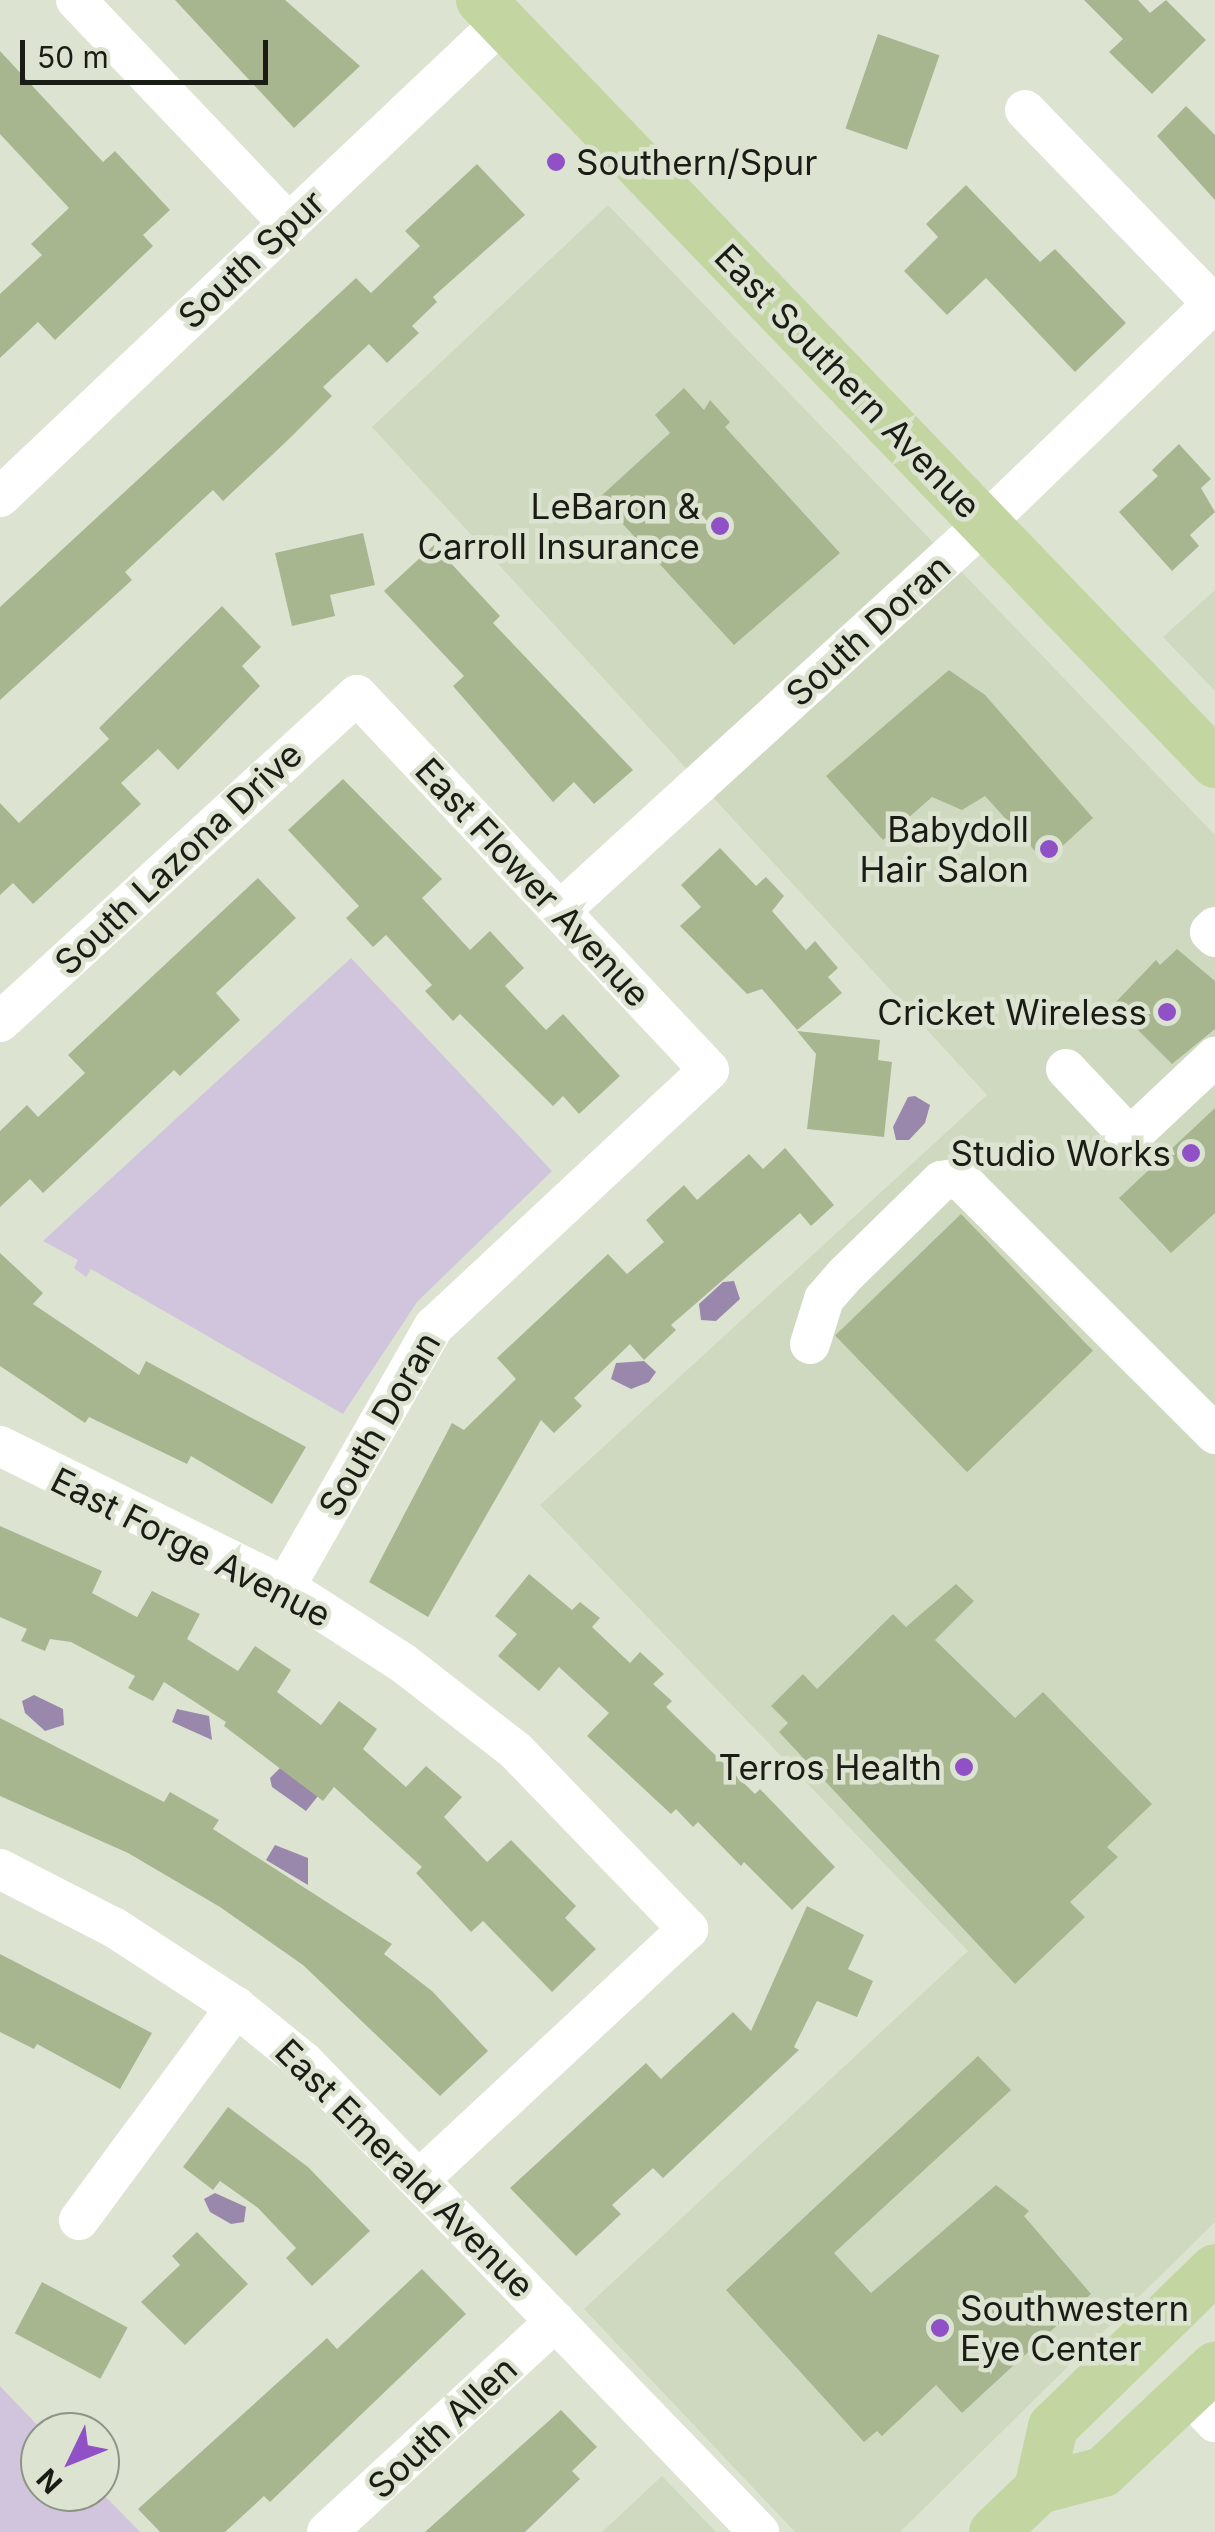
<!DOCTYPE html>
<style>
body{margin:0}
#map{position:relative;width:1215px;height:2532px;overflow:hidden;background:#dce4d1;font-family:Inter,sans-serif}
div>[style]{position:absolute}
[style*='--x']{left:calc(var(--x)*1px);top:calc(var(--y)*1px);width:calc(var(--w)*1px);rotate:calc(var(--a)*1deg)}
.built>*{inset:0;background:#cfd9bf}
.green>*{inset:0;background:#d1c5de}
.water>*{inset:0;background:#9988ac}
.building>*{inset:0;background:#a8b690;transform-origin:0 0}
.minor>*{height:40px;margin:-20px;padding:0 20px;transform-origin:20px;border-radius:20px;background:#fff}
.major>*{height:50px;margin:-25px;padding:0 25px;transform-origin:25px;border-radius:25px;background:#c3d5a1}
.dots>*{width:28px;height:28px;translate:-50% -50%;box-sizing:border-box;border:5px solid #dce4d1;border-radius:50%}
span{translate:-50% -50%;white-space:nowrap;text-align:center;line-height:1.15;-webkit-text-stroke:9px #dce4d1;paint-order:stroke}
.poi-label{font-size:35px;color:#1a1d16}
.left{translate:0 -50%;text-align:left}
.right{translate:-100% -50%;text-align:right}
.street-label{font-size:35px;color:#1a1d16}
.north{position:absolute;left:20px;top:2412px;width:100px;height:100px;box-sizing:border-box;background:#dce4d1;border:2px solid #8e9486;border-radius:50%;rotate:227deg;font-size:28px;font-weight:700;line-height:40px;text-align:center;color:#1a1d16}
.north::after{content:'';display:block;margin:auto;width:35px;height:45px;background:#9050c6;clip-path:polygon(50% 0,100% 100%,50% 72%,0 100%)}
.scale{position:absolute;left:20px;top:40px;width:248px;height:45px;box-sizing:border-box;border:5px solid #1a1d16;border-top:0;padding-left:12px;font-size:30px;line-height:35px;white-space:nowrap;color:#1a1d16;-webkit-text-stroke:8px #dce4d1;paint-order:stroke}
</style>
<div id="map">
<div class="built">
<i style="clip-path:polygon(608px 205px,1215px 835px,1215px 2222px,900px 2532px,795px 2532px,584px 2309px,968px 1951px,540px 1505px,987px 1095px,372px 427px)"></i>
<i style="clip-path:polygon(1215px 590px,1215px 691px,1163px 637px)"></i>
<i style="clip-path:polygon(662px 2476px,716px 2532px,602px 2532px)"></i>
</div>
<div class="green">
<i style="clip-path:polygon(351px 958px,552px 1171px,417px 1302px,343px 1414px,91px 1269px,86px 1277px,74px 1268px,78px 1260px,43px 1241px)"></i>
<i style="clip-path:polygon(0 2386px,44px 2432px,40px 2492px,100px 2491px,140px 2532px,0 2532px)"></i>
</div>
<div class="water">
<i style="clip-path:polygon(915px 1096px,930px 1105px,925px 1123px,909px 1140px,896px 1140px,893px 1127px,908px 1097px)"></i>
<i style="clip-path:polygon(734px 1281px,740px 1299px,716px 1321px,701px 1320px,699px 1304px,723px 1282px)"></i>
<i style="clip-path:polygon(644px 1361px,656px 1372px,649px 1382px,631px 1389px,611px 1379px,616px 1363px)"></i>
<i style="clip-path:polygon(34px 1695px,63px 1709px,64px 1725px,45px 1731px,25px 1713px,22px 1701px)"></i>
<i style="clip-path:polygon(177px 1709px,209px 1716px,212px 1740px,172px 1722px)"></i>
<i style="clip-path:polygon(280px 1768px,318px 1796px,306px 1811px,272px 1787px,270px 1778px)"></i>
<i style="clip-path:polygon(275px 1845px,308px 1858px,308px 1885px,266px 1860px)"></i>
<i style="clip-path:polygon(215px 2193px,246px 2207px,244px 2222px,231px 2224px,210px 2212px,204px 2199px)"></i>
</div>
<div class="building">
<i style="clip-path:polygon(175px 0,285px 0,360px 66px,294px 128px)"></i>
<i style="clip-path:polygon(1084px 0,1138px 0,1150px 13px,1166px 0,1206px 40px,1152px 94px,1109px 52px,1123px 39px)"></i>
<i style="left:878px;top:34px;width:65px;height:100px;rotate:19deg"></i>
<i style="clip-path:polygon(0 51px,103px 162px,115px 151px,170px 210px,143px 235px,153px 246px,55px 340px,38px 322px,0 358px,0 294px,42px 255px,31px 244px,69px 208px,0 134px)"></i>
<i style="clip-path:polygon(1186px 106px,1215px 135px,1215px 200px,1157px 136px)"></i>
<i style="clip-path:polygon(477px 164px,525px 215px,433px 297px,437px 302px,412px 326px,419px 333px,387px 363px,369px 344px,323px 387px,332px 396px,289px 439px,223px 501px,213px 490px,125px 572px,132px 580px,0 700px,0 607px,356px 278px,371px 293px,420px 246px,405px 231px)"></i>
<i style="clip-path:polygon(966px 185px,1040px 262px,1055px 249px,1126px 323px,1075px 372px,986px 278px,947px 315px,904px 271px,938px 237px,926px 224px)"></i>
<i style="clip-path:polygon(684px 388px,704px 410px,710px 400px,730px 422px,725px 427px,840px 553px,734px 645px,599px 498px,670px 433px,655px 415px)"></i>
<i style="clip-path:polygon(1179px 444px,1211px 479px,1201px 488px,1215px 512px,1190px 535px,1199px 546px,1172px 571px,1119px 512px,1158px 476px,1152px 470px)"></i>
<i style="clip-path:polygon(363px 533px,375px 585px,330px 595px,335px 616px,292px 626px,275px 553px)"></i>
<i style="clip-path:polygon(434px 545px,500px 616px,493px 623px,633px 770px,594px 804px,574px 782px,553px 802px,453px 686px,464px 676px,384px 591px)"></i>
<i style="clip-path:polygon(222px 606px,261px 647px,242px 666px,260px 686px,178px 770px,158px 749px,121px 783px,141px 804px,33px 904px,13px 883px,0 895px,0 803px,19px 823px,109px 739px,99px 728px)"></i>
<i style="clip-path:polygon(949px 670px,985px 695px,1093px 818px,1045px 862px,985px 796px,962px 810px,932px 797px,883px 840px,826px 776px)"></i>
<i style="clip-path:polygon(343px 779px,442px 879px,422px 898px,470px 950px,490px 931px,524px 968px,505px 986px,546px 1030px,563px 1014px,620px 1076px,579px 1114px,563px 1096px,553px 1106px,460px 1014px,453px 1021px,425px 991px,432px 985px,386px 935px,373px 947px,346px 918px,359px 906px,288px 830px)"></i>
<i style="clip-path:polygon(720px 848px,756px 886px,766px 877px,784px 896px,772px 911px,806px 950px,815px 941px,838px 968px,828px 977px,842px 993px,797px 1030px,762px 989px,747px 994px,680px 926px,701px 907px,681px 885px)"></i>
<i style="clip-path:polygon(258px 878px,296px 918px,216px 993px,240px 1020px,180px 1076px,174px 1070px,43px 1193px,30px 1179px,0 1207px,0 1131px,27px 1105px,38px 1117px,85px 1073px,68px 1055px)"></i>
<i style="clip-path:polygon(1177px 949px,1215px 981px,1215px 1029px,1172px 1064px,1113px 1005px,1156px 960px,1160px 965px)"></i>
<i style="clip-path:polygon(797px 1031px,880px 1040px,878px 1060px,892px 1062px,884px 1137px,807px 1129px,816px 1054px)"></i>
<i style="clip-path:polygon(1215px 1108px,1215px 1213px,1171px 1253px,1119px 1198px)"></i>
<i style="clip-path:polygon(785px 1148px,834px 1205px,811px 1226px,800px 1213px,671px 1325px,676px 1330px,644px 1360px,630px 1344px,574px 1398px,582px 1406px,554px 1433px,541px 1420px,428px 1617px,369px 1582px,452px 1423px,464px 1430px,516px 1379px,497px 1358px,608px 1254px,627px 1274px,664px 1242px,646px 1220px,684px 1185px,697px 1200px,749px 1154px,763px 1169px)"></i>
<i style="left:961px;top:1214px;width:190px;height:175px;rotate:46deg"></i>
<i style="clip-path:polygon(0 1253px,43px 1293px,33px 1304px,139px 1375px,146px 1361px,306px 1447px,272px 1504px,191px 1456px,187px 1464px,89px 1417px,85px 1423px,0 1366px)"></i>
<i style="clip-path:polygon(0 1526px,102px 1571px,92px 1593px,137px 1617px,152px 1591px,200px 1614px,187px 1639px,238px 1671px,255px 1646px,291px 1670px,277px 1692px,321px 1725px,339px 1701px,377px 1729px,363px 1749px,406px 1787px,426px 1766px,462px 1797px,444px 1817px,487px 1862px,511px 1840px,576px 1906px,565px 1918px,596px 1949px,552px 1992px,483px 1921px,471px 1932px,416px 1873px,422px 1867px,334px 1787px,323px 1801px,224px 1726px,226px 1722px,164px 1682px,153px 1701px,128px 1688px,135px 1676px,71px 1642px,50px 1639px,45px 1651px,21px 1641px,27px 1629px,0 1617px)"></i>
<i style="clip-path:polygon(529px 1574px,572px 1610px,580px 1602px,600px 1618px,592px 1627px,630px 1663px,640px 1652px,664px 1674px,653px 1684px,672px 1701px,666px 1707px,755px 1794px,760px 1789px,835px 1867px,792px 1910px,744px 1862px,741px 1866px,698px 1822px,693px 1827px,676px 1809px,671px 1814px,587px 1736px,609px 1713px,559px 1667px,539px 1691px,498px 1656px,517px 1634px,495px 1616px)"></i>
<i style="clip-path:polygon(956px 1584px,974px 1601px,935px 1640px,1015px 1718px,1043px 1692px,1152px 1804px,1107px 1847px,1118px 1857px,1070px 1902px,1085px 1917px,1015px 1984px,779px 1732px,788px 1723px,771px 1706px,803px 1674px,817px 1689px,893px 1614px,906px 1627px)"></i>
<i style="clip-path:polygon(0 1718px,164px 1802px,170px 1792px,219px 1820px,213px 1829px,392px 1944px,384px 1954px,432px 1991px,488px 2051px,440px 2096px,303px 1965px,220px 1907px,128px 1853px,0 1796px)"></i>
<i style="clip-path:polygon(807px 1906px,864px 1935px,848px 1969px,873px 1981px,857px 2017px,817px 2001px,794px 2047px,799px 2050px,663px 2178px,653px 2168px,612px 2205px,621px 2214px,576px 2256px,510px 2188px,646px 2063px,661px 2079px,733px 2012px,751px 2031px)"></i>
<i style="clip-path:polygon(0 1954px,152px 2033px,120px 2089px,37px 2044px,34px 2049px,0 2032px)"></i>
<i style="clip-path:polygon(978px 2056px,1011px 2090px,834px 2253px,871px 2293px,996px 2185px,1029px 2211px,1024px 2216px,1091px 2294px,962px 2413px,936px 2385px,882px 2436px,877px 2431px,864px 2442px,726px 2290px)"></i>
<i style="clip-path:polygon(228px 2107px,308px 2167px,370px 2231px,312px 2286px,286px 2258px,296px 2248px,258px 2208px,220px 2181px,213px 2190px,183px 2167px)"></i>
<i style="clip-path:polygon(197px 2232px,248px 2284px,185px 2345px,141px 2302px,180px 2265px,172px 2256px)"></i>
<i style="clip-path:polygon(422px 2269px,466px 2314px,270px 2502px,264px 2496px,225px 2532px,160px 2532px,138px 2509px,327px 2338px,337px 2349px)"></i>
<i style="left:42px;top:2282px;width:97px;height:58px;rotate:28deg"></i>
<i style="clip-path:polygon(561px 2410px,597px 2447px,572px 2471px,580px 2479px,525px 2532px,425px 2532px)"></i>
</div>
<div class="minor">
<i style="--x:76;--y:0;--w:309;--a:46.4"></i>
<i style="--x:1025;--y:110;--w:270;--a:45.9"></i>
<i style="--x:0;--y:497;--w:691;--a:-43.42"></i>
<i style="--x:560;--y:911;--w:575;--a:-42.39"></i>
<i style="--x:985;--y:523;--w:319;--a:-43.9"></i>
<i style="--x:1215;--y:927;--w:7;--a:135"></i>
<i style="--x:1210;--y:932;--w:7;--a:45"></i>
<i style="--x:0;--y:1022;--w:484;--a:-42.5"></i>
<i style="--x:357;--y:695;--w:514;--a:46.81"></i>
<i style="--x:709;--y:1070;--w:376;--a:137"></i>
<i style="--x:434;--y:1326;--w:301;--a:119.7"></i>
<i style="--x:1066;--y:1069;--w:93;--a:46.7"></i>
<i style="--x:1130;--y:1137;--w:117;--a:-43.3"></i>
<i style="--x:810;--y:1344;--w:47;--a:-72.7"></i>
<i style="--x:824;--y:1299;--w:33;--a:-49"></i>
<i style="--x:846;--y:1274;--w:133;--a:-44.4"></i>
<i style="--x:941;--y:1181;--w:18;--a:-9"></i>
<i style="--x:959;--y:1178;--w:362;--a:45"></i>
<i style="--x:0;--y:1446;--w:318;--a:26.3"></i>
<i style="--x:285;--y:1587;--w:140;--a:32.8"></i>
<i style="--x:403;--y:1663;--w:143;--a:37.9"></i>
<i style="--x:516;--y:1751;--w:248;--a:46"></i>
<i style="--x:688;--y:1929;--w:364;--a:137"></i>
<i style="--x:0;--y:1869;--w:129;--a:27.2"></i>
<i style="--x:115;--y:1928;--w:145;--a:33.1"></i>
<i style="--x:236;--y:2007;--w:86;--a:38.9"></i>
<i style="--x:303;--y:2061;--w:656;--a:45.93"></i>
<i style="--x:79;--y:2220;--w:265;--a:-53.6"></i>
<i style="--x:1188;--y:2393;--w:40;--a:47"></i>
<i style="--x:327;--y:2532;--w:311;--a:-42.7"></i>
</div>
<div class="major">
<i style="--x:481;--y:0;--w:1059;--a:46.11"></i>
<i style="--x:1039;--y:2489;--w:64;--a:-77.3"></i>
<i style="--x:1053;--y:2427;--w:226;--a:-44.3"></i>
<i style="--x:994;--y:2532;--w:62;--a:-43.7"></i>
<i style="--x:1039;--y:2489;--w:66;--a:-14.9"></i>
<i style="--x:1103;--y:2472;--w:154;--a:-43.2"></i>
</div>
<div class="dots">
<i style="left:556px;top:162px;background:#9050c6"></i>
<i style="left:720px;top:526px;background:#9050c6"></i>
<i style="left:1049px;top:849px;background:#9050c6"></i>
<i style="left:1167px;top:1012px;background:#9050c6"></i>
<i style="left:1191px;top:1153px;background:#9050c6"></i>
<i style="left:964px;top:1767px;background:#9050c6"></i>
<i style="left:940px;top:2328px;background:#9050c6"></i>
</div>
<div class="poi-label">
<span class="left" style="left:576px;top:162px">Southern/Spur</span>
<span class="right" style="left:700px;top:526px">LeBaron &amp;<br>Carroll Insurance</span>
<span class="right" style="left:1029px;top:849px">Babydoll<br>Hair Salon</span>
<span class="right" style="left:1147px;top:1012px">Cricket Wireless</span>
<span class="right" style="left:1171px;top:1153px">Studio Works</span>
<span class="right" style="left:942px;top:1767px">Terros Health</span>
<span class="left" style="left:960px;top:2328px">Southwestern<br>Eye Center</span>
</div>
<div class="street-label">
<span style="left:251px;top:259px;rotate:-43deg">South Spur</span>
<span style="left:848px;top:381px;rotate:46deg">East Southern Avenue</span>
<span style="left:868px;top:630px;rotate:-42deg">South Doran</span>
<span style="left:178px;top:858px;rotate:-43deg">South Lazona Drive</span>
<span style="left:533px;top:882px;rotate:47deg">East Flower Avenue</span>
<span style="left:379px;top:1424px;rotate:-60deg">South Doran</span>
<span style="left:191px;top:1547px;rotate:27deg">East Forge Avenue</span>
<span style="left:405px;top:2168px;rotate:45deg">East Emerald Avenue</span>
<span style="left:442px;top:2427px;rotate:-43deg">South Allen</span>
</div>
<div class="north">N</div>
<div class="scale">50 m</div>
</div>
